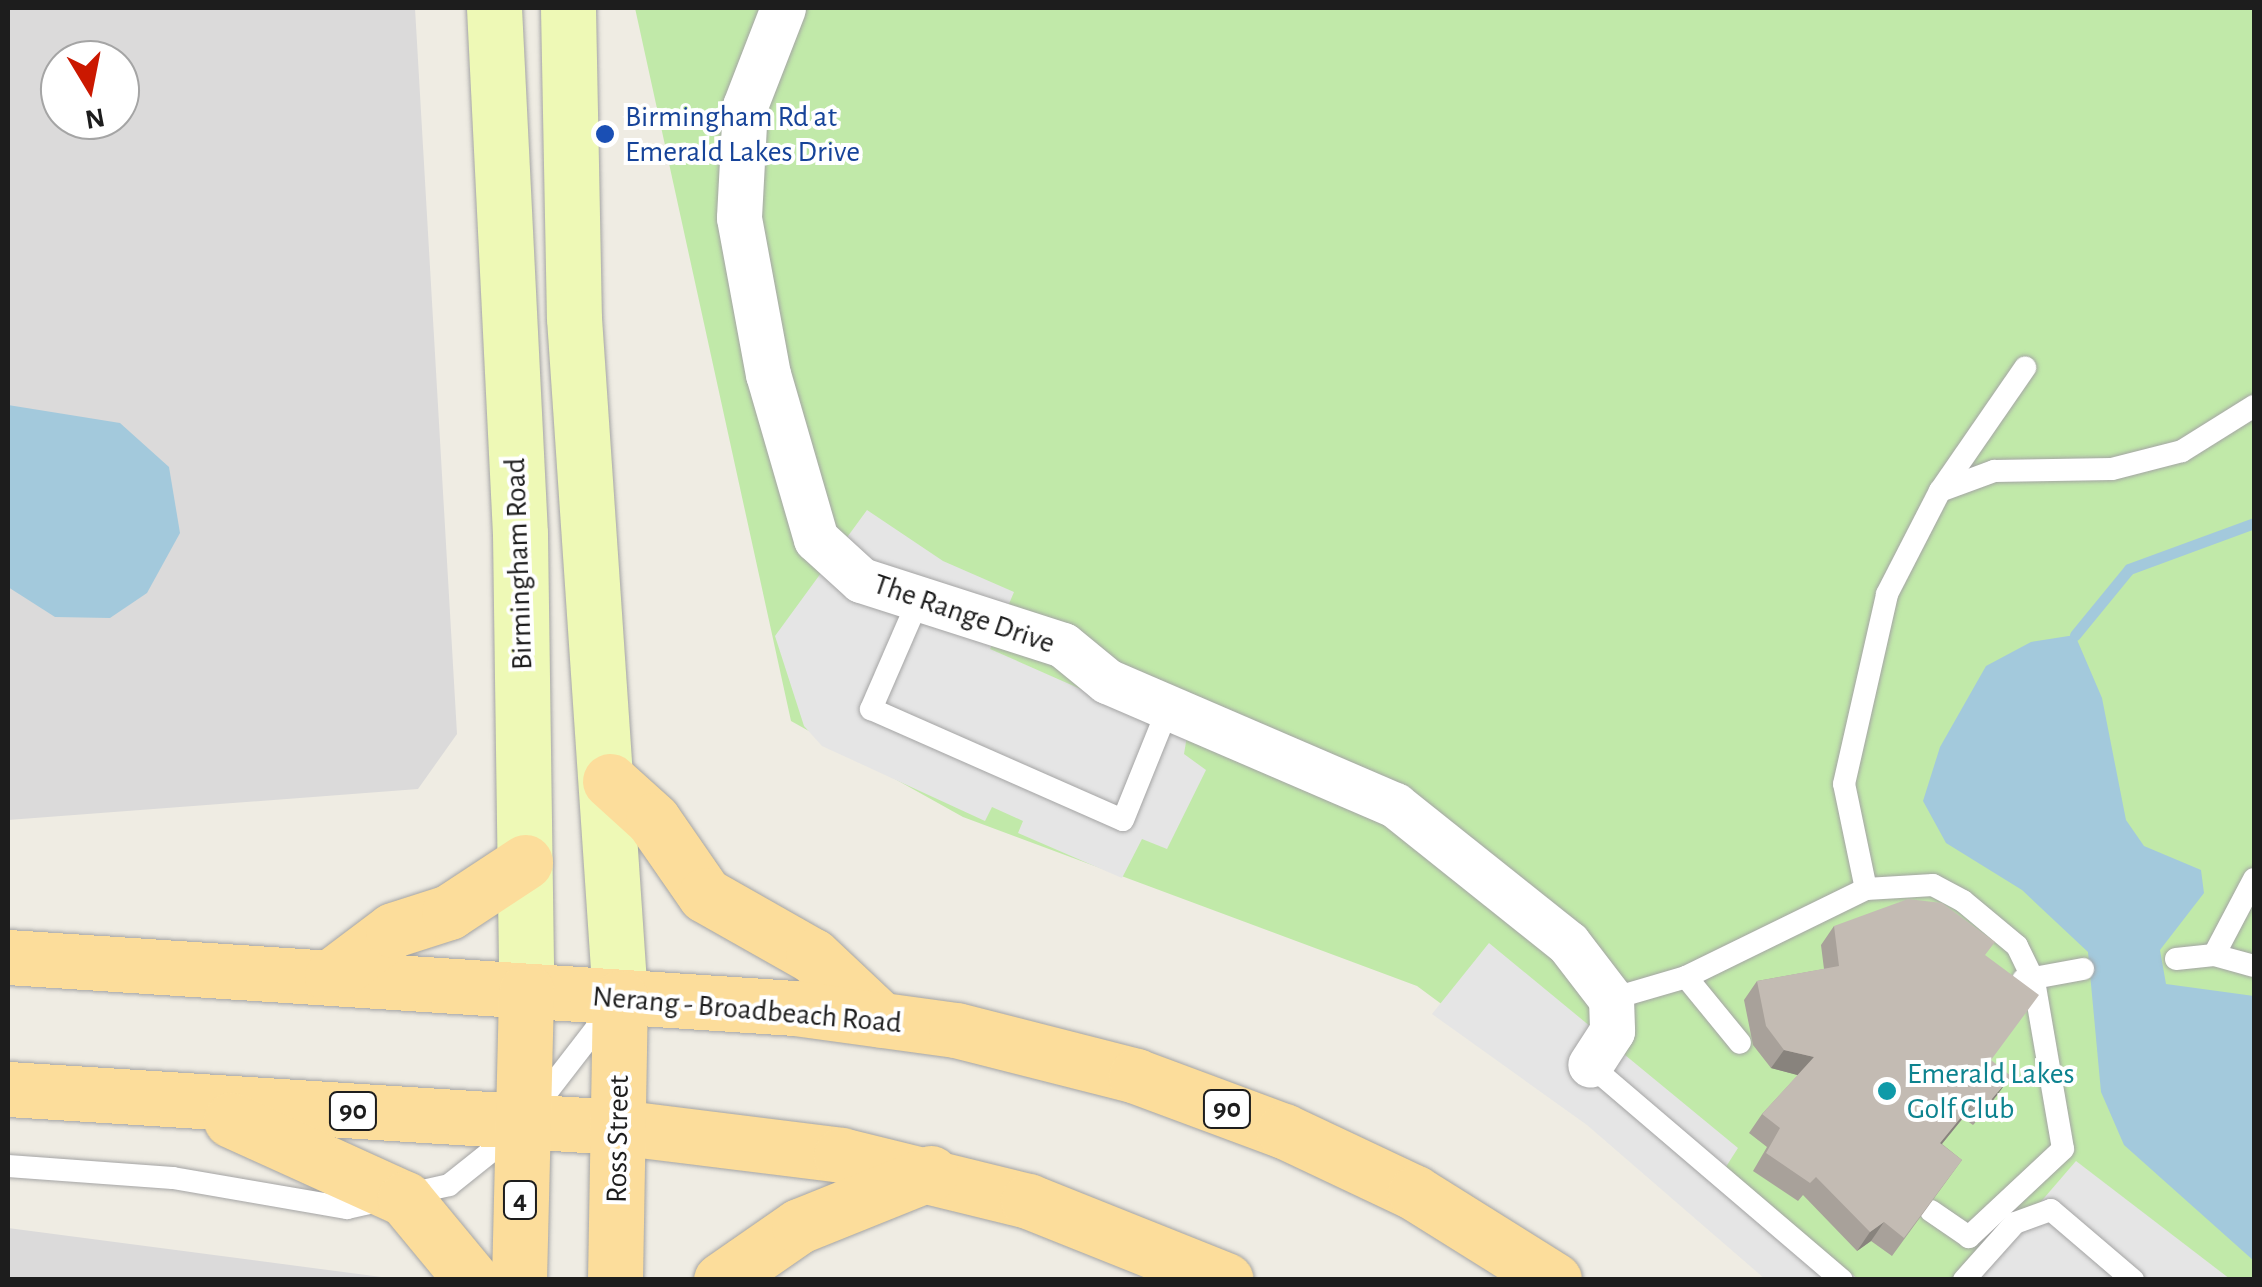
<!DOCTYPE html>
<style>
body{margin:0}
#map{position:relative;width:2262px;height:1287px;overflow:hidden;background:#efece3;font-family:"Alegreya Sans",sans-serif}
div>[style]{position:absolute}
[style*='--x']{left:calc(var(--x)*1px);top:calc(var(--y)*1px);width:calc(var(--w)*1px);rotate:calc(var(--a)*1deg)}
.residential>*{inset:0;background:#dbdada}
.grass>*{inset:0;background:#c1e9a9}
.parking>*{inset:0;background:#e5e5e5}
.water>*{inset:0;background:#a3c9dc}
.stream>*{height:11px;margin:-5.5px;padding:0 5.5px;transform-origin:5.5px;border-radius:5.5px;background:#a3c9dc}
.roads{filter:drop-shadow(0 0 2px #a4a4a4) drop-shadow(0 0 2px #a4a4a4)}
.lane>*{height:22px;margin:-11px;padding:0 11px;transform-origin:11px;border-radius:11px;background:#fff}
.street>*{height:45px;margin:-22.5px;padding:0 22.5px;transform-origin:22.5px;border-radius:22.5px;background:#fff}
.secondary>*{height:55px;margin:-27.5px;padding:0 27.5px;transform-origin:27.5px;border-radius:27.5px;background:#eef9b6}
.primary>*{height:55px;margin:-27.5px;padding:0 27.5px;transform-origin:27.5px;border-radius:27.5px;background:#fcdd9b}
.wall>*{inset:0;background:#a8a19a}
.shaded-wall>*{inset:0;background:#88837d}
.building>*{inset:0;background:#c3bbb3}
.dots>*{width:28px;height:28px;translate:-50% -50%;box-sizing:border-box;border:5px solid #fff;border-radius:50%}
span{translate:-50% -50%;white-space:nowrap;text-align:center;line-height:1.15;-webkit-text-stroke:8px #fff;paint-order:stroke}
.shield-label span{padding:2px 8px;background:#fff;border:2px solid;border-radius:8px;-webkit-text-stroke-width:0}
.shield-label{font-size:28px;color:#1d1d1d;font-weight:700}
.transit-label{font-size:30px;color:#164399}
.left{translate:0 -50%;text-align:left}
.street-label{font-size:30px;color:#1d1d1d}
.culture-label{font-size:30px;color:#0d838f}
.frame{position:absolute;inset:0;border:10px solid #1d1d1d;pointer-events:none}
.north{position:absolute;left:40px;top:40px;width:100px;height:100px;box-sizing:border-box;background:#fff;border:2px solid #a5a5a5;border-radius:50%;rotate:170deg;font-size:28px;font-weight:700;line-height:40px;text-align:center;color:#1d1d1d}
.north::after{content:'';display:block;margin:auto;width:35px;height:45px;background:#cb1800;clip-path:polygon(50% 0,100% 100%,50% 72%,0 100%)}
</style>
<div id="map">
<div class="residential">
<i style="clip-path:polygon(evenodd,8px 8px,415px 8px,457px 734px,418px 789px,8px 820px,8px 8px,60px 60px,120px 60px,120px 120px,60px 120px,60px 60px)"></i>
<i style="clip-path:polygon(8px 1228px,389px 1278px,390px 1279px,8px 1279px)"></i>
</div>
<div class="grass">
<i style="clip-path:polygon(635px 8px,2254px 8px,2254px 1279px,1800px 1279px,1737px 1222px,1417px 986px,963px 817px,791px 721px)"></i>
</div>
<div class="parking">
<i style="clip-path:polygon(867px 510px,943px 561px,1014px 592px,990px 649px,1187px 736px,1184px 754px,1206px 770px,1167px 849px,1142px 839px,1122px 878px,1018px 833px,1023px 821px,992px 807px,985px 821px,822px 746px,804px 726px,775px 636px)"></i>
<i style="clip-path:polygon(1489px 943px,1738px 1148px,1722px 1173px,1858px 1279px,1765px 1279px,1587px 1125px,1432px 1014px)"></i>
<i style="clip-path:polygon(2076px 1161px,2230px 1279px,1974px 1279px)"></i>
</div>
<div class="water">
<i style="clip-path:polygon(8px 405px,120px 423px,169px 467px,180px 533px,147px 593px,110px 618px,55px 617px,8px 587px)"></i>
<i style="clip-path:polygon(2075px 635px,2102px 698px,2126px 820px,2144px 846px,2201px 870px,2204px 893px,2160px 950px,2166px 984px,2254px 996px,2254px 1261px,2124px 1145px,2101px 1092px,2088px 952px,2022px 890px,1946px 843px,1923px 801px,1940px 747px,1986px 666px,2031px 642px)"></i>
</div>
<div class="stream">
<i style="--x:2075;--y:635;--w:85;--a:-50.7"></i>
<i style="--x:2129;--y:569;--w:133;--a:-20.2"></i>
</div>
<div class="roads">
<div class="lane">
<i style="--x:1940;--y:491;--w:58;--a:-20.3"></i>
<i style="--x:1994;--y:471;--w:118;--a:-1"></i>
<i style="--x:2112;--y:469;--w:72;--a:-14.4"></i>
<i style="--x:2182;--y:451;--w:85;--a:-32"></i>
<i style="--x:918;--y:601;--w:118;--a:113.5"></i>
<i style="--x:871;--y:709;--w:275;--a:23.8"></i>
<i style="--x:1123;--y:820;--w:123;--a:-68"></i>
<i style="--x:1866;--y:889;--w:107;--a:-101.8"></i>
<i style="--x:1844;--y:784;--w:195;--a:-77.2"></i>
<i style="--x:1887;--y:594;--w:116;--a:-62.8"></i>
<i style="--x:1940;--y:491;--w:150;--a:-55.4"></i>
<i style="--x:2214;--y:955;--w:86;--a:-62.2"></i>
<i style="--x:2176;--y:959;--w:38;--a:-6"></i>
<i style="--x:2214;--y:955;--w:41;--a:15.4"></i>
<i style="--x:1686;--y:977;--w:85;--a:50.7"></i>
<i style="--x:2023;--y:980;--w:61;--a:-10.4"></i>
<i style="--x:1611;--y:999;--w:78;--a:-16.3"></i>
<i style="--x:1686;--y:977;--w:200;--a:-26.1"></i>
<i style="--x:1866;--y:889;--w:67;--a:-3.4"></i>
<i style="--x:1933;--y:885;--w:34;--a:28"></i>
<i style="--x:1963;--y:901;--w:70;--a:39.8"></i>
<i style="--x:2017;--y:946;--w:39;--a:64"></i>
<i style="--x:2034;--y:981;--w:170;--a:80.2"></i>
<i style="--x:2063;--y:1149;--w:129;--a:136.9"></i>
<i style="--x:1969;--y:1237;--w:46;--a:-145.6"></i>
<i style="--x:1590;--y:1065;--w:331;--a:40.5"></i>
<i style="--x:533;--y:1110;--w:123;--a:-52.3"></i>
<i style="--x:8;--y:1166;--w:165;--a:4.2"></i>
<i style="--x:173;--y:1178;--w:177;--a:9.8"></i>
<i style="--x:347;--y:1208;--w:105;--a:-12.7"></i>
<i style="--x:449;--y:1185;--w:82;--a:-38.6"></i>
<i style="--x:1964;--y:1280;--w:76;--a:-48.2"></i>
<i style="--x:2015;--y:1223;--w:38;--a:-20"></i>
<i style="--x:2051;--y:1210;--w:108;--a:40.5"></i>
</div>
<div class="street">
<i style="--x:783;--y:8;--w:105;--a:111.2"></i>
<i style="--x:745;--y:106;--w:112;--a:93.1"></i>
<i style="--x:739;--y:218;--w:159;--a:79.5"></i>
<i style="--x:768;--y:374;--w:172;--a:73.8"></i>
<i style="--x:816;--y:539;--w:61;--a:42.3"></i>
<i style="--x:861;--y:580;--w:212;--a:17.8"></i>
<i style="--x:1063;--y:645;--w:57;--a:39.3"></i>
<i style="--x:1107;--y:681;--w:314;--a:23.3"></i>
<i style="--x:1395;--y:805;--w:221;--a:38.6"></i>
<i style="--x:1568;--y:943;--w:71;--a:52.5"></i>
<i style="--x:1611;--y:999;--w:32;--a:88"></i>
<i style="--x:1612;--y:1031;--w:40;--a:122.9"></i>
</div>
<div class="secondary">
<i style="--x:494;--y:8;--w:527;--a:87.17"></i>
<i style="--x:520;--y:534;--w:457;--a:89.2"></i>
<i style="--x:568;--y:8;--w:310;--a:88.9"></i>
<i style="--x:574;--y:318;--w:682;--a:86.13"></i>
</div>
<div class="primary">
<i style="--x:610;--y:781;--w:58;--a:42.2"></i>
<i style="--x:653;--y:820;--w:91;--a:55.3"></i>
<i style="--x:705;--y:895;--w:124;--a:29.5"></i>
<i style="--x:813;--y:956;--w:93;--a:43.3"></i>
<i style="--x:8;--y:957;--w:789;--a:3.71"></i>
<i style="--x:795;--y:1008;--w:162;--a:7.8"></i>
<i style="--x:956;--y:1030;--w:186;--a:14.3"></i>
<i style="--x:1136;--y:1076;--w:158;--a:20.4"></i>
<i style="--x:1284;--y:1131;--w:145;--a:25.3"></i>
<i style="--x:1415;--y:1193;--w:164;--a:32"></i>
<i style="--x:332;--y:976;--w:76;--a:-37"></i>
<i style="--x:393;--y:930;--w:59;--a:-17.8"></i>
<i style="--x:449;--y:912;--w:91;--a:-33.3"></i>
<i style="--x:8;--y:1089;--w:610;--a:3.57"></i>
<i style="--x:617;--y:1127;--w:226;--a:7.1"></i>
<i style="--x:841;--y:1155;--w:193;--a:13.8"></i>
<i style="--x:1028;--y:1201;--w:213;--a:21.8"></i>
<i style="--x:231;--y:1120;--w:191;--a:24.4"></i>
<i style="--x:405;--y:1199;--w:105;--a:50.4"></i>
<i style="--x:519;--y:1280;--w:289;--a:-88.6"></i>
<i style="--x:615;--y:1280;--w:282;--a:-89"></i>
<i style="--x:721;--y:1280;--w:95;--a:-34.7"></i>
<i style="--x:799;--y:1226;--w:142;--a:-21.9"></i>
</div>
</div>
<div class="wall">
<i style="clip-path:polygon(1834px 926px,1985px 955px,1991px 1061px,1998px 1094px,1973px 1125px,1963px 1118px,1942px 1144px,1962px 1160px,1892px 1256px,1871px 1241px,1857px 1251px,1803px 1195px,1798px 1201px,1753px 1171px,1767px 1147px,1749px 1133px,1762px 1114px,1798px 1075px,1771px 1068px,1753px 1045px,1744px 1000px,1757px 981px,1824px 969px,1821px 945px)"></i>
</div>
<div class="shaded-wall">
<i style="clip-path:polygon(1784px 1050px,1814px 1057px,1801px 1076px,1771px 1068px)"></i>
<i style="clip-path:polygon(2011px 1076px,1998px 1094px,1973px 1125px,1986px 1106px)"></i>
<i style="clip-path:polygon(1976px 1099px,1963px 1118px,1927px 1162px,1940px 1143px)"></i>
<i style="clip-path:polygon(1884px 1222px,1871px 1241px,1857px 1251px,1870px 1232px)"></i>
</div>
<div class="building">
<i style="clip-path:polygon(1908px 899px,1942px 903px,1995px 942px,1985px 955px,2039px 995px,1991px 1060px,2011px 1076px,1986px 1106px,1976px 1099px,1940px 1143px,1962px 1160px,1904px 1238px,1884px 1222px,1870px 1232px,1816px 1177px,1810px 1183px,1766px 1153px,1780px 1128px,1762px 1114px,1814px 1057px,1784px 1050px,1766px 1026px,1757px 981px,1839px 966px,1834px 926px)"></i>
</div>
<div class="dots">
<i style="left:605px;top:134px;background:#1a4fb4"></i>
<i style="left:1887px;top:1091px;background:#0f9aa8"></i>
</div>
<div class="shield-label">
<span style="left:1227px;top:1109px">90</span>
<span style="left:353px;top:1111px">90</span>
<span style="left:520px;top:1200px">4</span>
</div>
<div class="transit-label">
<span class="left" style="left:625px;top:134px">Birmingham Rd at<br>Emerald Lakes Drive</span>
</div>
<div class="street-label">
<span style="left:519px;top:564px;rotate:-92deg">Birmingham Road</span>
<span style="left:964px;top:614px;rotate:19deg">The Range Drive</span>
<span style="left:747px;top:1010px;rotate:5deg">Nerang - Broadbeach Road</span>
<span style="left:618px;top:1139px;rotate:-89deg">Ross Street</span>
</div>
<div class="culture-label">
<span class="left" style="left:1907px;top:1091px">Emerald Lakes<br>Golf Club</span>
</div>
<div class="frame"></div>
<div class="north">N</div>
</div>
